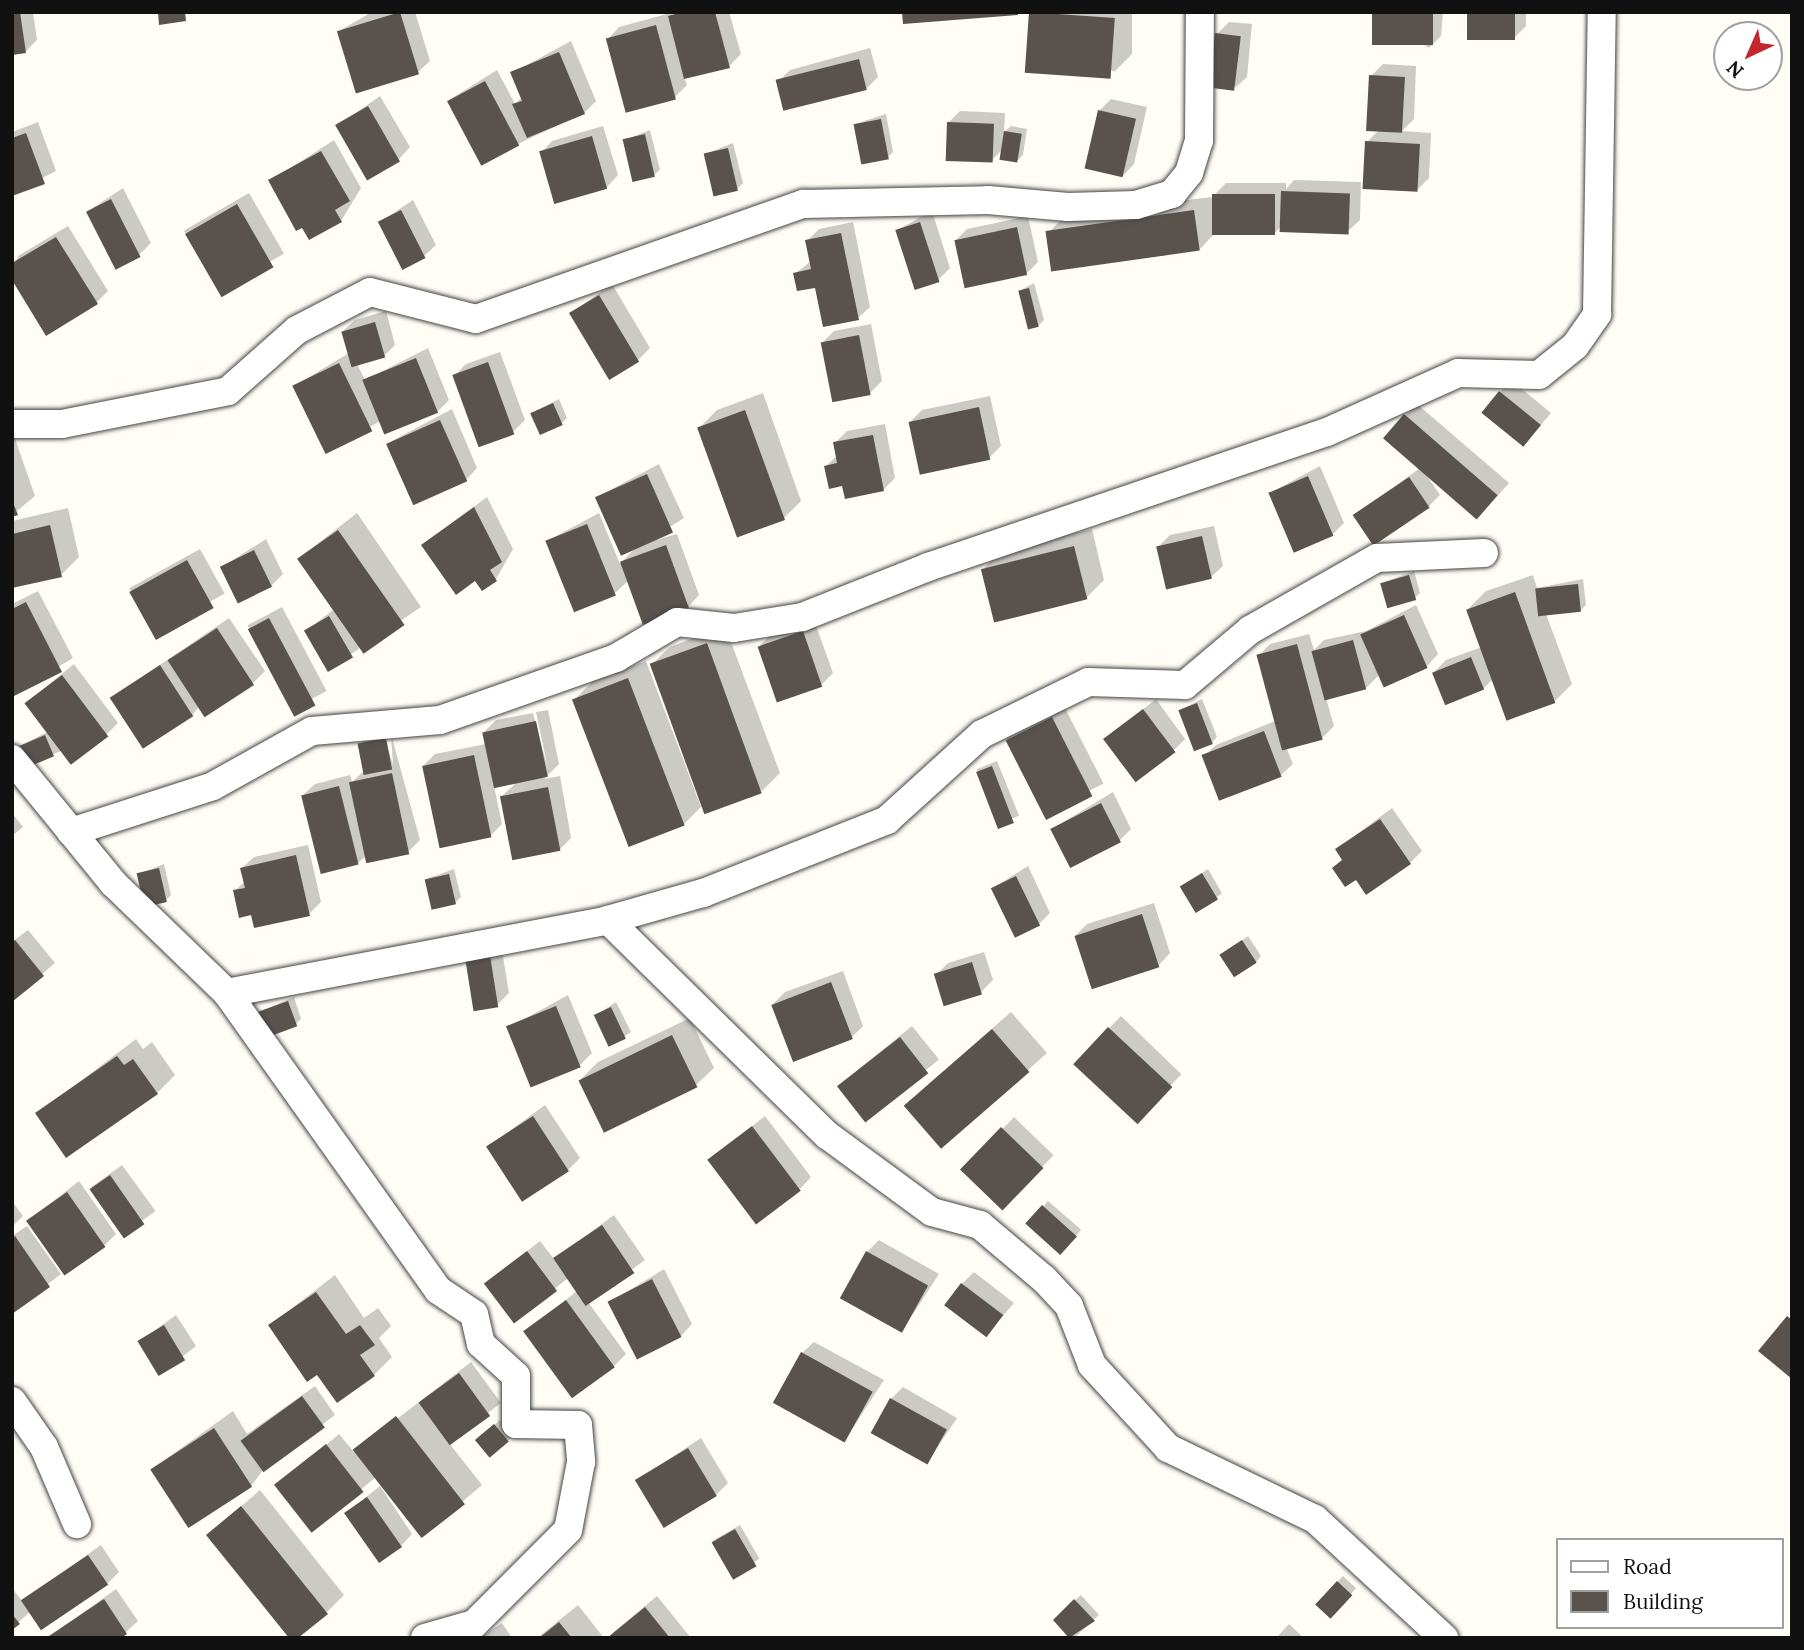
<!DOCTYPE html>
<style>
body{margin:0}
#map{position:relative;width:1804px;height:1650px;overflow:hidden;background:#fffdf5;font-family:Lora,serif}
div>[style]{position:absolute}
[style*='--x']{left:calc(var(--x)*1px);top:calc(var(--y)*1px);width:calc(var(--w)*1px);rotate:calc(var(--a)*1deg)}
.shadow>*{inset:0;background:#0003;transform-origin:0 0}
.building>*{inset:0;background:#5a524d;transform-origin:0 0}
.roads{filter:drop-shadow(0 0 2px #444) drop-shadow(0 0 2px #444)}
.street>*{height:28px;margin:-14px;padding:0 14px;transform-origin:14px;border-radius:14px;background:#fff}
span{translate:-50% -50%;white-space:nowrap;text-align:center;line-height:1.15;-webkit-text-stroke:7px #fff;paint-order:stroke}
.frame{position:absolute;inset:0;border:14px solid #111;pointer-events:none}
.legend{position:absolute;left:1556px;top:1538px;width:228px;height:91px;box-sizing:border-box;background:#fff;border:2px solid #a0a0a0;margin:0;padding:9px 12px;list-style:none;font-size:21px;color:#111}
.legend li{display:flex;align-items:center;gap:14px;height:35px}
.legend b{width:35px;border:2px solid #a0a0a0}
.north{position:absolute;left:1713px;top:21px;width:70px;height:70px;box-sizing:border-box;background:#fff;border:2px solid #a0a0a0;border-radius:50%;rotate:224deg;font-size:19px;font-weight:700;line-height:28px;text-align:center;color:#111}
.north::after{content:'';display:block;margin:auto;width:24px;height:32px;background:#c4262e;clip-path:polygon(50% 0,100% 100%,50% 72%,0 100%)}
</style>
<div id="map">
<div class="shadow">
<i style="clip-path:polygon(12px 12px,33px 12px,37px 40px,25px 52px)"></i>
<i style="clip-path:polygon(372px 12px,415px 12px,430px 61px,418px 72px,339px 31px)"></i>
<i style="clip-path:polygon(674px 12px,729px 12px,741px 54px,729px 66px,684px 77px,687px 85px,675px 97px,608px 39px,619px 27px)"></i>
<i style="clip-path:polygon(1031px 12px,1132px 12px,1132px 54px,1114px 72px)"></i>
<i style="clip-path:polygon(1373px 12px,1443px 12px,1441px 36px,1429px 48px)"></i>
<i style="clip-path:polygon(1469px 12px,1526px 12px,1526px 26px,1514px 38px)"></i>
<i style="clip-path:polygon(1229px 22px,1252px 24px,1247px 77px,1235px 88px,1217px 34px)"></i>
<i style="clip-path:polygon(571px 41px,596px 101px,584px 113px,518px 144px,449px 100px,497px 70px,515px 104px,522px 97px,512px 73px)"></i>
<i style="clip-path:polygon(870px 48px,878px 77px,866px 89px,778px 82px,790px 70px)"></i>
<i style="clip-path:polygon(1383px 64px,1416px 66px,1414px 119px,1402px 131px,1431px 133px,1429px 178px,1417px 190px,1367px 142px,1379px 130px,1371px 76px)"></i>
<i style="clip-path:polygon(380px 96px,410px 147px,399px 159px,337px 126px)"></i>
<i style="clip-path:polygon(1111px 99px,1147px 107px,1134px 164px,1123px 176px,1099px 111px)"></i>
<i style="clip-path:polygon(960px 111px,1005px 113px,1004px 132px,1011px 126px,1027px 129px,1023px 155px,1018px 160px,1003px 149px,992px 160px,948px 123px)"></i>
<i style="clip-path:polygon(886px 114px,893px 152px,888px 157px,855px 124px)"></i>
<i style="clip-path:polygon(38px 122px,56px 171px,12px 194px,12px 132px)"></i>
<i style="clip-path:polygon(603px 126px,618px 175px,607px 187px,556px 203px,541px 153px,552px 141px)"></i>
<i style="clip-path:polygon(650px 130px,660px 170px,654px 175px,625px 140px)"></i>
<i style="clip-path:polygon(334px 140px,361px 188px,341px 221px,270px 181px)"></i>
<i style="clip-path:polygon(733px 143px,743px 183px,737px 189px,705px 154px)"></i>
<i style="clip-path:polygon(1294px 180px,1361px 182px,1360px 220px,1348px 231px,1282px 225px,1274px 234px,1215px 233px,1200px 249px,1048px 233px,1066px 215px,1212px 197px,1226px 183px,1286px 183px,1286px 189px)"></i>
<i style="clip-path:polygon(123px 188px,151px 243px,139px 255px,88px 211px)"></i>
<i style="left:249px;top:193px;width:70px;height:75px;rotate:60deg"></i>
<i style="clip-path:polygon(413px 200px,436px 245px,424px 256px,380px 222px)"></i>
<i style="clip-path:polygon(932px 211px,950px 268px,938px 280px,897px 230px)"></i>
<i style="clip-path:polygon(1028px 216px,1038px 262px,1026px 274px,956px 240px,967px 229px)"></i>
<i style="clip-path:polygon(853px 222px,870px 307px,858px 318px,795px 274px,811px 261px,807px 241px,819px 229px)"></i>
<i style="clip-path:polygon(68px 226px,108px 291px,96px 303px,12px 277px,18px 256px)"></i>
<i style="clip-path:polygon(1034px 283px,1044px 320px,1038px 326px,1019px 291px)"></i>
<i style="clip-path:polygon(612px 284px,650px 348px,638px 360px,571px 313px)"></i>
<i style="clip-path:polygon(386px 311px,395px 345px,384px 356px,357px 364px,365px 380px,428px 348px,449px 400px,437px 412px,380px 421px,325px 452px,294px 386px,349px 353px,343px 331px,355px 320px)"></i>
<i style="clip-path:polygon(871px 324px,882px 381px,870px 393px,822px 343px,834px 331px)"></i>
<i style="clip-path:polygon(500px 352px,525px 420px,513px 432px,454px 376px,466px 364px)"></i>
<i style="clip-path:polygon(1512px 381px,1551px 413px,1534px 433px,1500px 392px)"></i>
<i style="clip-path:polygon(763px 393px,801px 501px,783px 519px,699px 428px,717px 410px)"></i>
<i style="clip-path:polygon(990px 396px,1001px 446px,989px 458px,910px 422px,922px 410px)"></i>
<i style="clip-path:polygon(559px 399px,567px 418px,562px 423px,532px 413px)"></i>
<i style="clip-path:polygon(1417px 404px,1509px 483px,1478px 518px,1427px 476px,1440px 495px,1429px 506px,1355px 516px,1420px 468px,1405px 416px)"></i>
<i style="clip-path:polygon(452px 409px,477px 468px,466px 480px,388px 443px)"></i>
<i style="clip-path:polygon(885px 424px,895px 478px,883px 490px,844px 484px,826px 466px,838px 455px,835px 443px,847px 431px)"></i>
<i style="clip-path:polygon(13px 433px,35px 496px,12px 515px,12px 433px)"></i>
<i style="clip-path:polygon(659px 464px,684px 518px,642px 544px,677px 534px,699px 595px,688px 607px,629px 580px,615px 593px,547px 541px,599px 513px,620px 564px,637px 546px,597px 497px)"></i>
<i style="clip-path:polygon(1320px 466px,1344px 523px,1332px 535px,1270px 493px)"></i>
<i style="clip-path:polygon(487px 497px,513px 549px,496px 579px,475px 579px,423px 545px)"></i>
<i style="clip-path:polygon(68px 508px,79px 557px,61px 575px,12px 586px,12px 521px)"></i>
<i style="clip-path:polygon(357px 513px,421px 607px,329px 669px,307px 630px,333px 610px,298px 559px)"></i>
<i style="clip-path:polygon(1214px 526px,1223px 566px,1211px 577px,1158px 547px,1170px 535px)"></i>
<i style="clip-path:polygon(1092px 529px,1104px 580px,1086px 598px,983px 569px,1001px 551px)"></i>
<i style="clip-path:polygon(266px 539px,283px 574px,271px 586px,222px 567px)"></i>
<i style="left:200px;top:549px;width:51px;height:81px;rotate:61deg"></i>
<i style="clip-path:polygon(1414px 571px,1420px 593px,1415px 598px,1382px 583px)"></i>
<i style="clip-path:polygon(1533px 575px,1537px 588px,1583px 579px,1586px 605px,1580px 611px,1546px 614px,1572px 684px,1554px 702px,1493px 679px,1483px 689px,1434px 672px,1446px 660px,1482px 647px,1468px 609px,1486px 591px)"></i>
<i style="clip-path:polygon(38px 591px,73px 658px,12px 695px,12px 604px)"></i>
<i style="clip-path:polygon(1416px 605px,1438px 654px,1427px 666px,1379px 675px,1366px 688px,1326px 698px,1334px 726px,1322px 738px,1286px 747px,1293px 764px,1281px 775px,1204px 756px,1216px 745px,1275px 721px,1258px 656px,1270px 644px,1309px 634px,1314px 650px,1324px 640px,1366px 631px)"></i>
<i style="left:282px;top:607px;width:95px;height:39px;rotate:62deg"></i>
<i style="clip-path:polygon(229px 618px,265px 671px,253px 683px,206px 714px,200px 706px,192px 715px,111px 698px)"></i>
<i style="clip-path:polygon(814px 620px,833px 673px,821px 685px,778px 700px,759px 646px,771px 635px)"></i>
<i style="clip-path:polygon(725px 626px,780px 773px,762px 791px,652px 664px,670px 647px)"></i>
<i style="clip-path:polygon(646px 661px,701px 807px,683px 825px,574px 700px,592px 682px)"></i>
<i style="clip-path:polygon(74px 664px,118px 723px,106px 735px,53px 754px,22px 745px,47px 732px,26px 703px)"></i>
<i style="clip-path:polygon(1156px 699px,1185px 739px,1174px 750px,1105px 739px)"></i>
<i style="clip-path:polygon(1202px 699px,1217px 737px,1212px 742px,1180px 710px)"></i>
<i style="left:1064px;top:706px;width:87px;height:66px;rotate:63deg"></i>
<i style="clip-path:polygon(548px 710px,559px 764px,544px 779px,560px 776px,571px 838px,559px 850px,502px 796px,517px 782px,494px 786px,502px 824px,490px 836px,423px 766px,435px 754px,486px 744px,484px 732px,496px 720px,533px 713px,548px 769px,536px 712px)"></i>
<i style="clip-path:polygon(391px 734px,420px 840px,408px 852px,366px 856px,358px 863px,303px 795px,315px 784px,350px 775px,352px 782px,365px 770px,360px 744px,365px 739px,384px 735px,393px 765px)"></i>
<i style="left:997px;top:761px;width:59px;height:22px;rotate:68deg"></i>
<i style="clip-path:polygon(1113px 792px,1131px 829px,1119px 841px,1052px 829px)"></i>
<i style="clip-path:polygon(1392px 808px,1422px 851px,1410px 863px,1343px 859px,1337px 849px)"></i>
<i style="clip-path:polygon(12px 813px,23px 827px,12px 836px)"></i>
<i style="clip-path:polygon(308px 845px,321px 902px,309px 914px,253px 912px,235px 891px,245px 881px,242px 868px,254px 857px)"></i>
<i style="clip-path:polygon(164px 864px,171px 895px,166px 900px,139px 874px)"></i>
<i style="clip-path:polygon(1028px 866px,1050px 913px,1039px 924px,993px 888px)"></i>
<i style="clip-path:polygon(454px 869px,461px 897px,455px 903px,426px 879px)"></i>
<i style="clip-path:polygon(1208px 869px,1222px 893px,1216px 898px,1182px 886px)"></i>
<i style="clip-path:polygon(1154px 903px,1170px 953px,1159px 965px,1092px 987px,1075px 936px,1087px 924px)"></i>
<i style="clip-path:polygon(28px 930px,55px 963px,12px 1000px,12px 942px)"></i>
<i style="clip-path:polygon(1248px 936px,1261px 956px,1256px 962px,1222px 955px)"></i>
<i style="clip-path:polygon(500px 938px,509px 993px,497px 1005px,465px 954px)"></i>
<i style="clip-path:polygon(984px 952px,993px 980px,981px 992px,936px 975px,948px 963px)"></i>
<i style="clip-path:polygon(843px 971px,863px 1026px,852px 1037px,773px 1004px,785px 992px)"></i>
<i style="clip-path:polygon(568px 995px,592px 1053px,580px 1065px,508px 1028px)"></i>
<i style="clip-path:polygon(294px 997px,301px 1019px,296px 1024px,256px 1013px)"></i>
<i style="clip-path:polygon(616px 1002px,631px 1032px,611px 1045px,596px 1015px)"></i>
<i style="clip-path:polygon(1011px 1012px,1047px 1053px,942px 1147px,924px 1088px)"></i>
<i style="left:1121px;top:1016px;width:84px;height:66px;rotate:44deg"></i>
<i style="clip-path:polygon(690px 1018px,714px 1068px,696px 1085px,580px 1080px,598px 1062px)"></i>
<i style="left:912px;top:1026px;width:43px;height:94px;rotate:51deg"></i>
<i style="clip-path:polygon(136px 1039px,143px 1049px,152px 1042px,175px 1075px,157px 1093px,37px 1114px)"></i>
<i style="clip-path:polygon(545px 1105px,580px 1158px,568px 1170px,489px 1146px)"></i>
<i style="clip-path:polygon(765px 1116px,811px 1177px,800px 1189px,710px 1160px)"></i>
<i style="left:1014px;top:1117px;width:55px;height:73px;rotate:44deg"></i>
<i style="left:122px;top:1165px;width:57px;height:38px;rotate:54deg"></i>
<i style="clip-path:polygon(79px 1181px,116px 1234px,104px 1246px,29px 1220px)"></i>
<i style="clip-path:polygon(12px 1201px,23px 1216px,12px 1227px)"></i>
<i style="left:1048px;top:1201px;width:44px;height:30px;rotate:41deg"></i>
<i style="clip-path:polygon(614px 1215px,645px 1260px,588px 1302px,626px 1354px,614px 1366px,526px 1332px,577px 1291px,568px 1278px,515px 1321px,487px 1283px,540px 1241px,554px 1259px)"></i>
<i style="clip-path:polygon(27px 1226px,61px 1274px,12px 1312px,12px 1236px)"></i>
<i style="clip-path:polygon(879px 1240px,939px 1274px,902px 1331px,867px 1252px)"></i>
<i style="clip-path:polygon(664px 1269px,692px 1324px,681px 1336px,610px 1302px)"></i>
<i style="clip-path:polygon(974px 1272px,1014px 1303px,986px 1335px,962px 1284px)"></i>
<i style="clip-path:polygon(335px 1275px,364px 1318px,378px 1308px,391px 1326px,379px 1338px,392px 1357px,374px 1375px,317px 1373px,270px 1325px)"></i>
<i style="clip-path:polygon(176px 1315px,196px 1346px,160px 1374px,140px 1341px)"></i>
<i style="clip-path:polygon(814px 1342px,884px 1380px,845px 1440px,802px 1353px)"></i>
<i style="clip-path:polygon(471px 1362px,501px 1403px,449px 1443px,482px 1485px,423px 1535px,376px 1477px,312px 1530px,277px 1486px,339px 1434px,354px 1452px)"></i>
<i style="clip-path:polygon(315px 1386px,335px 1415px,267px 1465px,251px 1486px,188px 1526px,152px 1469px,233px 1411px,247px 1434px)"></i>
<i style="clip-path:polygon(903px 1387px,957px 1418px,927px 1463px,891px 1399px)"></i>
<i style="clip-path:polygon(500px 1420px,513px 1436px,507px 1441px,483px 1435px)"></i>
<i style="clip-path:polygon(701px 1438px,728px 1483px,716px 1495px,637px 1480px)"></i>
<i style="clip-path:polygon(380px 1486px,412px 1534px,401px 1546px,346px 1513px)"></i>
<i style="clip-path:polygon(260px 1490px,344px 1595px,327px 1612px,208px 1535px)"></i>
<i style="left:740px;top:1525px;width:39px;height:32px;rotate:60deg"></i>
<i style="clip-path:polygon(101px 1545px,119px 1572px,107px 1584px,31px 1611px,12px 1628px,12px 1588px,22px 1601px)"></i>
<i style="left:1343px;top:1576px;width:18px;height:38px;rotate:43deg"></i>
<i style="clip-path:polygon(116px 1589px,138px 1621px,126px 1632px,49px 1637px)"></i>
<i style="left:1081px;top:1595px;width:27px;height:36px;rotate:48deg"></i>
<i style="clip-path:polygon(657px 1596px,691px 1638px,608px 1638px,615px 1631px)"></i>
<i style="clip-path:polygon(578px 1605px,604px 1638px,537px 1638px)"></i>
<i style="clip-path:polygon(502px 1623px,512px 1638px,480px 1638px)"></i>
<i style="clip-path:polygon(1289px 1624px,1304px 1638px,1276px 1638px)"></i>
</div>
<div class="building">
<i style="clip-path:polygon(12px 12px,20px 12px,26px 53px,12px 55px)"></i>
<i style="clip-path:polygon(158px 12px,185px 12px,186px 21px,159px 25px)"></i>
<i style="left:400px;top:12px;width:65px;height:66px;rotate:73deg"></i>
<i style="clip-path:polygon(683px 12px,715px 12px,730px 68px,684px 79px,668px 16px)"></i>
<i style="clip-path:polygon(902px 12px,1018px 12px,1018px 15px,903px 24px)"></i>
<i style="left:1029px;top:12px;width:86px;height:61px;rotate:4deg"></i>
<i style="left:1372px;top:12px;width:61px;height:33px"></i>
<i style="left:1467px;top:12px;width:48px;height:28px"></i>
<i style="left:656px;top:25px;width:77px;height:52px;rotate:75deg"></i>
<i style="left:1215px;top:33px;width:26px;height:55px;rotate:7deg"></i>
<i style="clip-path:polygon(559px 52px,585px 114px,527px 138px,512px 104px,522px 101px,510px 72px)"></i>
<i style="left:859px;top:59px;width:32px;height:86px;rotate:76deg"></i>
<i style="left:1369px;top:75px;width:36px;height:56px;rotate:3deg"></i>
<i style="left:485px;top:81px;width:73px;height:43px;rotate:62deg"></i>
<i style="left:368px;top:106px;width:64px;height:38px;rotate:60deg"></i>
<i style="left:1098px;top:110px;width:39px;height:60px;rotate:13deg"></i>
<i style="left:881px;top:119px;width:41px;height:28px;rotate:79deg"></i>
<i style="left:947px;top:122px;width:47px;height:39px;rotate:2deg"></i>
<i style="left:1004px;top:131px;width:18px;height:29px;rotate:9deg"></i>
<i style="clip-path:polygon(26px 133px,45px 184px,12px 196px,12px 138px)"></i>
<i style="left:645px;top:134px;width:44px;height:23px;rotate:77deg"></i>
<i style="left:592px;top:136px;width:55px;height:55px;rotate:74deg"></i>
<i style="left:1365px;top:141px;width:55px;height:48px;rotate:3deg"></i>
<i style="left:728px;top:148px;width:44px;height:25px;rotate:77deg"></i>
<i style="clip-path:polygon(321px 151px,350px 201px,335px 210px,342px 222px,309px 240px,302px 228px,296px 231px,268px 180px)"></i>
<i style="left:1281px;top:191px;width:69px;height:41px;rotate:2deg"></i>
<i style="left:1212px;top:194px;width:63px;height:41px"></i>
<i style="left:111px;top:199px;width:65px;height:28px;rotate:63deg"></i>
<i style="left:237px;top:204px;width:73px;height:60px;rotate:60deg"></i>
<i style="left:401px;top:210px;width:54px;height:26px;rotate:63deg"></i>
<i style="left:1194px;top:210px;width:41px;height:150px;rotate:82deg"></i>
<i style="left:920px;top:222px;width:63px;height:26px;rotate:72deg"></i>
<i style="left:1017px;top:227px;width:49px;height:64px;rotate:78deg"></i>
<i style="clip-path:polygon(841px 233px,859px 320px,823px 327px,815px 288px,797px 291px,793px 273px,811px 269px,805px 240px)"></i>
<i style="clip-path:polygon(56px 237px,98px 304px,46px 336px,12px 280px,12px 263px)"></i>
<i style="left:1029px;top:288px;width:40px;height:11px;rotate:76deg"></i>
<i style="left:599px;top:295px;width:78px;height:35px;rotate:59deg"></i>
<i style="left:375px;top:322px;width:37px;height:35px;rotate:74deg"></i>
<i style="left:859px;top:335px;width:61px;height:39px;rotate:79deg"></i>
<i style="left:416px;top:358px;width:59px;height:58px;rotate:68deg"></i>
<i style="left:488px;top:362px;width:77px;height:38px;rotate:70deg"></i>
<i style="left:339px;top:363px;width:76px;height:52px;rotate:64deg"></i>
<i style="left:1499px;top:391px;width:54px;height:28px;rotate:39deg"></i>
<i style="left:553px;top:403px;width:24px;height:25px;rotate:66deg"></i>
<i style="left:979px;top:407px;width:54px;height:72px;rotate:78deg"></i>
<i style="left:745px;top:410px;width:117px;height:51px;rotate:70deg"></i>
<i style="left:1404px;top:414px;width:124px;height:32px;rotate:41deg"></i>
<i style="left:440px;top:420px;width:67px;height:59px;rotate:66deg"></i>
<i style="clip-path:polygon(873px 435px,884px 491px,845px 499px,842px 486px,829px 489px,824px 466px,837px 463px,833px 442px)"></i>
<i style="left:647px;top:474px;width:64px;height:57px;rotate:66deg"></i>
<i style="left:1308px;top:476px;width:65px;height:43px;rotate:67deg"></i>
<i style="left:1409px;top:477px;width:37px;height:68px;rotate:56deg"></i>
<i style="clip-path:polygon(12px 500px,18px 515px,12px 517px)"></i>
<i style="clip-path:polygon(474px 507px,502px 562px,490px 570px,497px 581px,482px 591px,475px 581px,456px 595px,421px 545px)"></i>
<i style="left:587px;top:524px;width:77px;height:45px;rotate:68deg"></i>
<i style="clip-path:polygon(50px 525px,62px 577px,12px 588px,12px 534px)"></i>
<i style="left:338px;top:530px;width:116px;height:50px;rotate:55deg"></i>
<i style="left:1202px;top:536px;width:44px;height:47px;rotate:77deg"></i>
<i style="left:666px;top:545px;width:67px;height:49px;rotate:70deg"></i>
<i style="left:1074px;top:546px;width:55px;height:96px;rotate:76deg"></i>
<i style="left:254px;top:550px;width:41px;height:38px;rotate:64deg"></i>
<i style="left:187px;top:560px;width:55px;height:66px;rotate:61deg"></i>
<i style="left:1409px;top:575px;width:26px;height:30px;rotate:74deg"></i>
<i style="left:1578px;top:584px;width:28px;height:43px;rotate:84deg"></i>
<i style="left:1515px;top:592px;width:118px;height:52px;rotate:70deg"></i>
<i style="clip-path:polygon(26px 602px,62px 672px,12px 697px,12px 609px)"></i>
<i style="left:1404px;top:615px;width:58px;height:48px;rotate:66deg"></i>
<i style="left:329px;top:616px;width:48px;height:29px;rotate:60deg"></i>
<i style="left:269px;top:618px;width:99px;height:24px;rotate:62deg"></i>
<i style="left:217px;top:628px;width:68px;height:59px;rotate:57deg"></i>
<i style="left:803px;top:631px;width:59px;height:48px;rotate:71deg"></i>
<i style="left:1353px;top:640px;width:51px;height:43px;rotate:75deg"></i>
<i style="left:707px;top:643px;width:160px;height:61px;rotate:70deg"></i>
<i style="left:1297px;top:644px;width:99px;height:42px;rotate:75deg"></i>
<i style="left:1471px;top:657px;width:35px;height:42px;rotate:68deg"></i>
<i style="left:160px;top:665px;width:61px;height:60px;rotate:57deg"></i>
<i style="left:62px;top:675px;width:77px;height:47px;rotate:53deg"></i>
<i style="left:628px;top:678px;width:158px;height:60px;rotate:69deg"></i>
<i style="left:1197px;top:703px;width:44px;height:20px;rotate:69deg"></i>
<i style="left:1143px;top:709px;width:54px;height:50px;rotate:53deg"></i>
<i style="left:1052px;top:717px;width:89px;height:52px;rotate:63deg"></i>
<i style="left:536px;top:721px;width:57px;height:55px;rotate:78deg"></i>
<i style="left:1264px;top:731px;width:49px;height:67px;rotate:69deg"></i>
<i style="left:45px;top:735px;width:23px;height:28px;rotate:67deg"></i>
<i style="left:386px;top:738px;width:32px;height:29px;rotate:79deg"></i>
<i style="left:474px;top:755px;width:84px;height:53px;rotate:78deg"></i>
<i style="left:992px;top:766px;width:61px;height:17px;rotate:69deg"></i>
<i style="left:392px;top:773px;width:83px;height:44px;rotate:78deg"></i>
<i style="left:339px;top:786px;width:81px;height:39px;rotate:76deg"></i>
<i style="left:548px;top:787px;width:65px;height:49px;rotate:79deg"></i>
<i style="left:1101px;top:803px;width:44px;height:57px;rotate:63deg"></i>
<i style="clip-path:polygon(1380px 819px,1411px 864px,1366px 895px,1356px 880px,1345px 887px,1332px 868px,1342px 860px,1335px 849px)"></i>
<i style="clip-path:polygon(296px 855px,310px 916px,254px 928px,251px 915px,239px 918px,233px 890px,245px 888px,240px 868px)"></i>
<i style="left:159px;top:868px;width:35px;height:23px;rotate:77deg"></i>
<i style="left:1202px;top:873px;width:31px;height:26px;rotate:59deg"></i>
<i style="left:449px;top:874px;width:31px;height:25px;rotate:77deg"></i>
<i style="left:1016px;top:876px;width:55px;height:28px;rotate:64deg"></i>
<i style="left:1142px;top:914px;width:56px;height:71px;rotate:72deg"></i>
<i style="clip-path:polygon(15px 940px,44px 976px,12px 1002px,12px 942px)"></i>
<i style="left:1242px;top:940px;width:27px;height:27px;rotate:57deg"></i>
<i style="left:489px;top:949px;width:59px;height:25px;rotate:81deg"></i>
<i style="left:972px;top:962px;width:34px;height:40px;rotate:73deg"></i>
<i style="left:831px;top:982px;width:61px;height:64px;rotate:69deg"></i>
<i style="left:288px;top:1001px;width:27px;height:36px;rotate:70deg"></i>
<i style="left:556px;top:1006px;width:66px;height:54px;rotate:68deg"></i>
<i style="left:611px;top:1007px;width:35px;height:19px;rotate:65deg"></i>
<i style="left:1108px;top:1027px;width:88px;height:51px;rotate:43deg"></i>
<i style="left:992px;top:1029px;width:57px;height:117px;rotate:49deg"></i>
<i style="left:672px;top:1035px;width:58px;height:104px;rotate:64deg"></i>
<i style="left:900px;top:1037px;width:46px;height:80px;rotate:52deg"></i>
<i style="clip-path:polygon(117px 1056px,124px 1065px,133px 1059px,158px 1094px,66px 1158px,35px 1113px)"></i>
<i style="left:533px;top:1116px;width:66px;height:56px;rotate:57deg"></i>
<i style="left:752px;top:1126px;width:81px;height:56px;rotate:53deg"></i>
<i style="left:1001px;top:1127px;width:59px;height:59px;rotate:44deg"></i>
<i style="left:110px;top:1175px;width:60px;height:25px;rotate:55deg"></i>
<i style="left:67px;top:1192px;width:67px;height:50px;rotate:55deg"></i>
<i style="left:1042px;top:1205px;width:47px;height:25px;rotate:42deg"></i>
<i style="left:602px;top:1225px;width:58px;height:59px;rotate:56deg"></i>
<i style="clip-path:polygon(15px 1236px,50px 1287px,12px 1314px,12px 1238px)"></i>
<i style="left:527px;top:1251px;width:50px;height:54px;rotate:53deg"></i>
<i style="left:866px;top:1251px;width:71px;height:54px;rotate:29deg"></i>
<i style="left:652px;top:1279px;width:65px;height:50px;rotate:63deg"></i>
<i style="left:961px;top:1283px;width:53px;height:28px;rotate:37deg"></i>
<i style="clip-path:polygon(316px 1292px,346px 1334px,360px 1325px,375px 1345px,360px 1355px,375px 1376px,337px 1403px,317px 1375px,307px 1382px,268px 1325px)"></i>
<i style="left:566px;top:1300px;width:83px;height:53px;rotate:54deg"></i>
<i style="clip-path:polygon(1787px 1316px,1792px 1320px,1792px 1379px,1758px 1351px)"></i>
<i style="left:164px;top:1325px;width:41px;height:31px;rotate:59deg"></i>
<i style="left:801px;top:1352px;width:82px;height:58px;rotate:29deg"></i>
<i style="left:459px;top:1373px;width:53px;height:50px;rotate:54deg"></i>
<i style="left:302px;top:1396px;width:39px;height:76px;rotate:54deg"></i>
<i style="left:890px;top:1398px;width:65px;height:40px;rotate:29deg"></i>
<i style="left:396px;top:1416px;width:112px;height:55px;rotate:52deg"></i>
<i style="left:494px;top:1424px;width:23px;height:25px;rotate:50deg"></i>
<i style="left:214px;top:1428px;width:70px;height:76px;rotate:57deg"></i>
<i style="left:326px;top:1444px;width:61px;height:66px;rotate:52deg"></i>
<i style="left:688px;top:1448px;width:56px;height:62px;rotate:59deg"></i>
<i style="left:367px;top:1497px;width:61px;height:28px;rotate:55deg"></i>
<i style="clip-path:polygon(241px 1506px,328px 1614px,298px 1638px,289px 1638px,206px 1535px)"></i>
<i style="left:735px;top:1529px;width:43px;height:27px;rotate:60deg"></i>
<i style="left:88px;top:1555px;width:36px;height:81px;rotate:56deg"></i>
<i style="left:1337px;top:1581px;width:21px;height:32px;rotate:43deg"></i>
<i style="clip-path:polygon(104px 1599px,127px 1634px,121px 1638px,46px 1638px)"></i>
<i style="clip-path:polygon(1074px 1599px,1095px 1621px,1069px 1638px,1053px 1620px)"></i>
<i style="clip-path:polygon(645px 1607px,670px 1638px,607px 1638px)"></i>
<i style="clip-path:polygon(12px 1614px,20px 1624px,12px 1630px)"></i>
<i style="clip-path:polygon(559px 1622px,572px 1638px,539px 1638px)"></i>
</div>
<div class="roads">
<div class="street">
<i style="--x:12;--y:424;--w:50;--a:0"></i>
<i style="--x:62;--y:424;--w:169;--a:-11.2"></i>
<i style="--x:228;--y:391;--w:92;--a:-41.5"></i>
<i style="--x:297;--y:330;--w:82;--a:-27.5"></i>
<i style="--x:370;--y:292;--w:109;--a:14.3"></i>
<i style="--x:476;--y:319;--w:347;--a:-19.4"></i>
<i style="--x:803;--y:204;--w:185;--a:-1.2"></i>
<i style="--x:988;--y:200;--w:80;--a:5"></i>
<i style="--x:1068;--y:207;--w:68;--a:-1.7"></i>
<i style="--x:1136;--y:205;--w:38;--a:-17"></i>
<i style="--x:1172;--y:194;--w:27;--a:-51"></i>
<i style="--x:1189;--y:173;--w:34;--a:-73"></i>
<i style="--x:1199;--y:141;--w:129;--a:-89.6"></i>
<i style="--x:12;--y:759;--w:160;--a:50.8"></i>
<i style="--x:113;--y:883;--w:158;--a:44"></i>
<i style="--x:227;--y:993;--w:364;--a:54.6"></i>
<i style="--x:438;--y:1290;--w:43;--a:33.7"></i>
<i style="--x:474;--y:1314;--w:31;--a:77"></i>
<i style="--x:481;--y:1344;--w:47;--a:42.4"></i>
<i style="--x:516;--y:1376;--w:48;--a:90"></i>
<i style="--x:516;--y:1424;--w:62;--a:0.9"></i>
<i style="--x:578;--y:1425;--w:37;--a:85"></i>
<i style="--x:581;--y:1462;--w:69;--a:100.8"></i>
<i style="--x:568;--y:1530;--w:133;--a:135"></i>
<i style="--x:474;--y:1624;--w:51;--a:164.1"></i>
<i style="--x:71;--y:832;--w:149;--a:-17.9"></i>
<i style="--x:213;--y:786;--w:113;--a:-29.1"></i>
<i style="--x:312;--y:731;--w:128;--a:-4.9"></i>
<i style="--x:440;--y:720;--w:187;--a:-19.4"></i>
<i style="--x:616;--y:658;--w:71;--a:-30.5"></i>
<i style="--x:677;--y:622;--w:57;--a:6"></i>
<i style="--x:734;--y:628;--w:69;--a:-9.2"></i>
<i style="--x:802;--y:617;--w:136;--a:-21.6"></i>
<i style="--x:928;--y:567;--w:421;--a:-18.7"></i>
<i style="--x:1327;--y:432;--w:144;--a:-24.2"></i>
<i style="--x:1458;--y:373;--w:81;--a:1.4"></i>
<i style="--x:1539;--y:375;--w:46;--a:-38.9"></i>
<i style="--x:1575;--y:346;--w:39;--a:-55"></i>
<i style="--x:1597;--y:314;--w:302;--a:-89.1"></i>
<i style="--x:608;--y:920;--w:307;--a:44.5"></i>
<i style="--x:827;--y:1135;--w:130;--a:36.3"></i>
<i style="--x:932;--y:1212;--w:50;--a:15.2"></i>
<i style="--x:980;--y:1225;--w:84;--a:40.2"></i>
<i style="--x:1044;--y:1279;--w:37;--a:47"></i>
<i style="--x:1069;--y:1306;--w:63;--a:68.7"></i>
<i style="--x:1092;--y:1365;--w:113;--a:47.5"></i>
<i style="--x:1168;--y:1448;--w:163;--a:25.8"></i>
<i style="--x:1315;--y:1519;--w:176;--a:42.7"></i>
<i style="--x:227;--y:993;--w:388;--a:-10.8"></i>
<i style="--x:608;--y:920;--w:99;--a:-15.9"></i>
<i style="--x:703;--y:893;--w:198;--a:-21.6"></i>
<i style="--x:887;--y:820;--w:128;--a:-42.2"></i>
<i style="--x:982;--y:734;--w:118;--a:-26.1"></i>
<i style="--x:1088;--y:682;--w:97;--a:1.8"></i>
<i style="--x:1185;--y:685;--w:85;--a:-40.2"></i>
<i style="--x:1250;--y:630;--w:146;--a:-29.6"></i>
<i style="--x:1377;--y:558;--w:107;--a:-2.7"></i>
<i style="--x:12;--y:1401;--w:56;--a:55.2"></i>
<i style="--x:44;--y:1447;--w:84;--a:66.8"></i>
</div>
</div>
<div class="frame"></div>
<ul class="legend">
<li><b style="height:9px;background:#fff"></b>Road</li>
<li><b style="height:19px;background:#5a524d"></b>Building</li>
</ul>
<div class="north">N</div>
</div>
